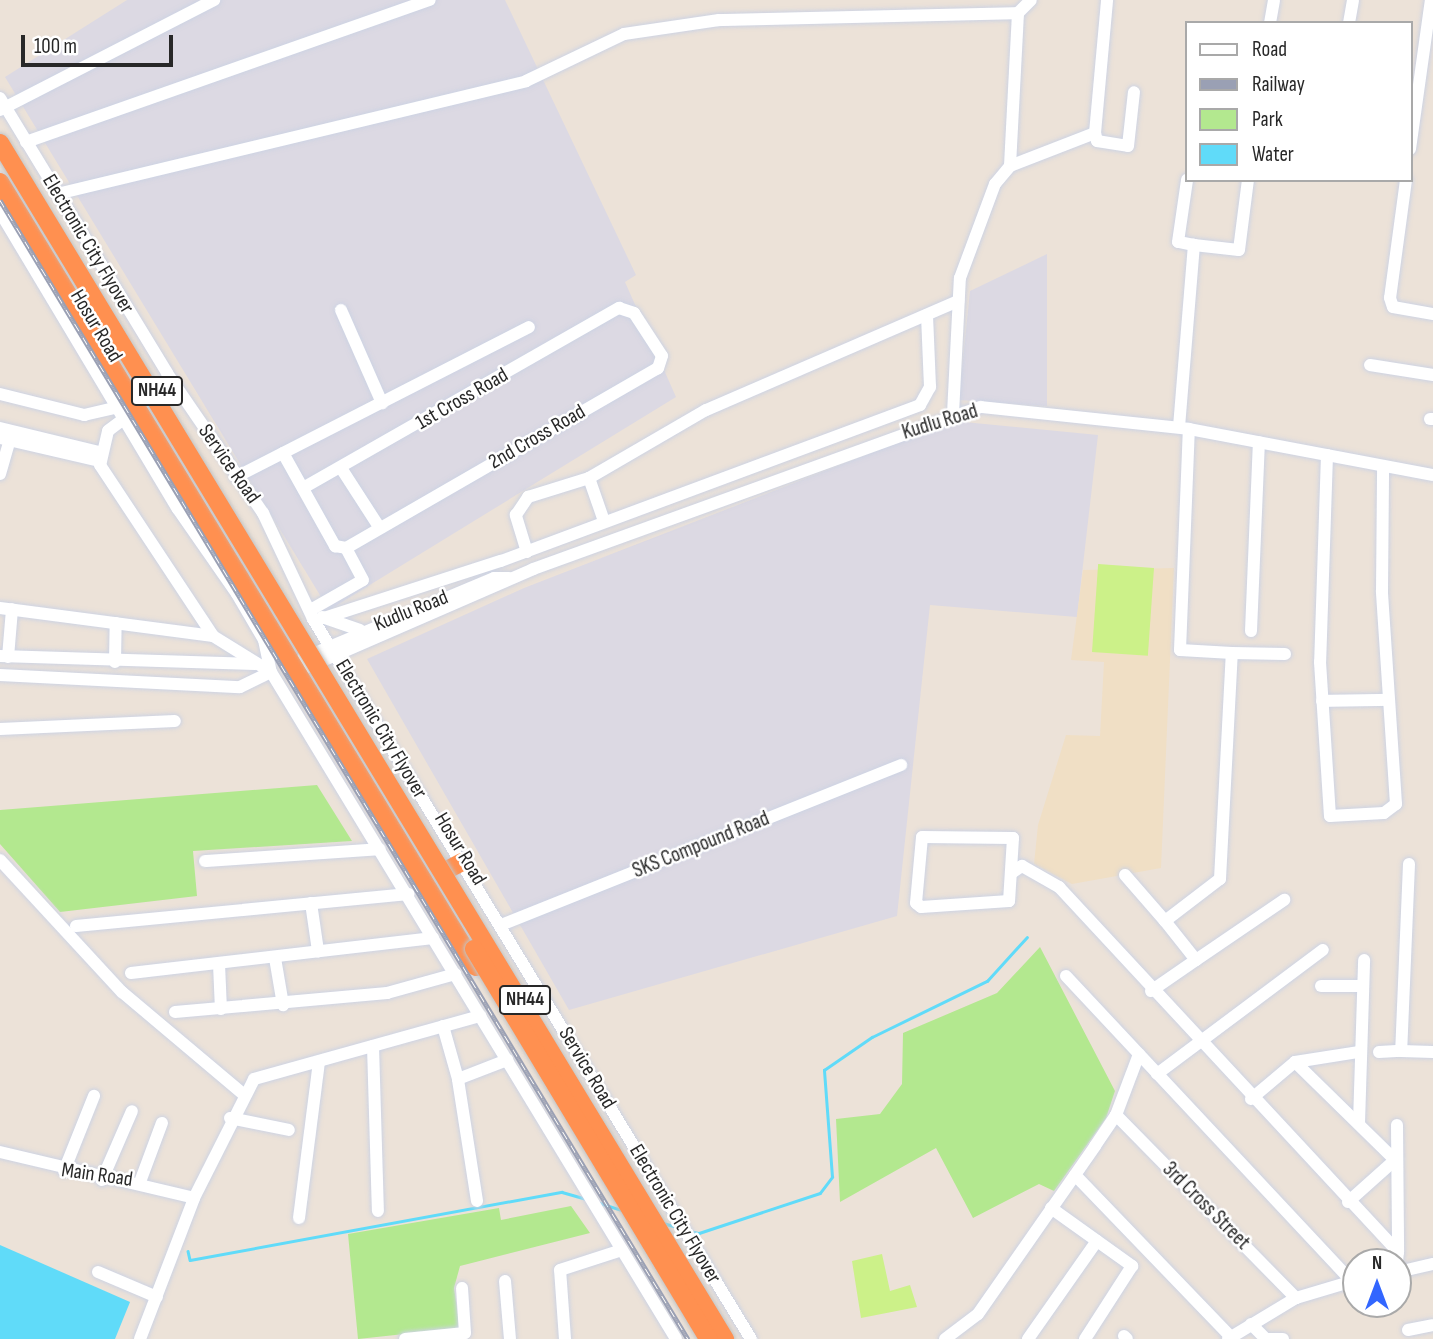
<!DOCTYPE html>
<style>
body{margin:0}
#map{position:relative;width:1433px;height:1339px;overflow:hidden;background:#ece2d8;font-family:"Sofia Sans Condensed",sans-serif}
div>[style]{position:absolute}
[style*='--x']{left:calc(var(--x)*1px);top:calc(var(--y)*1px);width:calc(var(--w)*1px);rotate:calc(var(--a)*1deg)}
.industrial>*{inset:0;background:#dcd9e3}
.education>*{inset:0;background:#f0dfc5}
.green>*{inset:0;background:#b3e88f}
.pitch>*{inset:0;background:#ccf189;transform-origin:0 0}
.water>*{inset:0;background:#60dbf9}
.stream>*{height:2.5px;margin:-1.25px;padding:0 1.25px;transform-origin:1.25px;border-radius:1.25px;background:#60dbf9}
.roads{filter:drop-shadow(0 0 2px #cdd3e3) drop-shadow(0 0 2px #cdd3e3)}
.minor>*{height:12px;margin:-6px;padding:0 6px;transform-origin:6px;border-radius:6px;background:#fff}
.highway>*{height:18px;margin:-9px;padding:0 9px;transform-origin:9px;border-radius:9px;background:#ff9050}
.rail>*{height:5px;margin-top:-2.5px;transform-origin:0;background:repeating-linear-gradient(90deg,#fff 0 8px,#9aa0b4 0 16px);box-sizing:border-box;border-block:2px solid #9aa0b4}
.bridges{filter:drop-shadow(0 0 2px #c3c3c3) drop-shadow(0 0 2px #c3c3c3)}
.highway-bridge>*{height:18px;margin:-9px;padding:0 9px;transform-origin:9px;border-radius:9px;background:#ff9050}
span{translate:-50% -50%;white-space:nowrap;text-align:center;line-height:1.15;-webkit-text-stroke:5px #fff;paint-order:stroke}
.shield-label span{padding:2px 5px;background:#fff;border:2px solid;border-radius:5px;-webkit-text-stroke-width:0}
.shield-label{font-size:19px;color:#282828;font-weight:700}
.street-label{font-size:21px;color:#282828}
.legend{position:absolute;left:1185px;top:21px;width:228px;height:161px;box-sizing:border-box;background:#fff;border:2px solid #a9a9a9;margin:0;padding:9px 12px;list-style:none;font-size:21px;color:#282828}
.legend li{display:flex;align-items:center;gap:14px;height:35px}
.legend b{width:35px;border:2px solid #a9a9a9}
.north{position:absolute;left:1342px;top:1248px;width:70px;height:70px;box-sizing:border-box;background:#fff;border:2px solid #a9a9a9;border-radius:50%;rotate:0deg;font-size:19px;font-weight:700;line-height:28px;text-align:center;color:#282828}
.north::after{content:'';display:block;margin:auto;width:24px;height:32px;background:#3266ff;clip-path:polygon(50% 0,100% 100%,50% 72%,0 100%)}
.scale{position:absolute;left:21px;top:35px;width:152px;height:32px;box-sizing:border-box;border:4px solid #282828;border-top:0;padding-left:9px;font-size:21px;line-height:24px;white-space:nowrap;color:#282828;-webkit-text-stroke:5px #fff;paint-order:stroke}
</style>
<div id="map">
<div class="industrial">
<i style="clip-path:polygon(127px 0,505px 0,636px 275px,625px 282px,676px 397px,329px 610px,5px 77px)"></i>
<i style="clip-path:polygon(1047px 254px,1047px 406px,959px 400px,970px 291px)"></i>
<i style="clip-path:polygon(954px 421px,1098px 435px,1077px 617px,930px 605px,897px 916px,569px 1010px,367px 659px,524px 588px)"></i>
</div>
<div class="education">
<i style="clip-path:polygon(1174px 568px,1161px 868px,1072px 884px,1034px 864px,1038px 825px,1066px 735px,1100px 736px,1104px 662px,1071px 660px,1083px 570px)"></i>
</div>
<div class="green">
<i style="clip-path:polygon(317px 785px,352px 841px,193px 851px,197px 896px,60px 912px,0 844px,0 810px)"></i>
<i style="clip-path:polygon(1040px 947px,1115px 1091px,1106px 1118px,1054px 1191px,1039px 1184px,973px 1218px,936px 1148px,840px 1202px,836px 1119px,880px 1114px,902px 1084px,903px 1033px,997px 993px)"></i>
<i style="clip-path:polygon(571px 1206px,590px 1233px,460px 1266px,454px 1288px,460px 1328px,358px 1339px,348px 1234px,499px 1208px,501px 1220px)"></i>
</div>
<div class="pitch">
<i style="left:1154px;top:568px;width:88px;height:56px;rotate:94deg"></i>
<i style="clip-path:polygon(882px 1254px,890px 1291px,910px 1285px,917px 1307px,861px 1318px,852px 1261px)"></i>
</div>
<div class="water">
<i style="clip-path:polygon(0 1245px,130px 1302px,115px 1339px,0 1339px)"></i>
</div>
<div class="stream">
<i style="--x:600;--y:1203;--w:25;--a:18"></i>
<i style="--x:663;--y:1223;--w:15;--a:16"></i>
<i style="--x:690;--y:1231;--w:9;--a:13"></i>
<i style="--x:699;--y:1233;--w:127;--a:-18.3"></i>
<i style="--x:820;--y:1193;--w:20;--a:-53"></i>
<i style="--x:832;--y:1177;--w:107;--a:-94.3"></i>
<i style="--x:824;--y:1070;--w:58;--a:-34.5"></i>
<i style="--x:872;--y:1037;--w:128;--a:-26"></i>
<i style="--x:987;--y:981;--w:59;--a:-47.7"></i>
<i style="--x:188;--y:1251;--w:9;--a:77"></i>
<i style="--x:190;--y:1260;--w:378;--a:-10.4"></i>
<i style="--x:562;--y:1192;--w:26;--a:16"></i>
</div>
<div class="roads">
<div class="minor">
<i style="--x:1018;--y:13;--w:18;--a:-45"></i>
<i style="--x:1270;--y:23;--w:23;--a:-80"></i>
<i style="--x:1349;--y:23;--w:23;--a:-80"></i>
<i style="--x:0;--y:98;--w:322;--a:58.7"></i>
<i style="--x:167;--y:373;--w:170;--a:55.6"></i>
<i style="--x:263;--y:513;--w:117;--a:64.7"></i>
<i style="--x:313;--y:619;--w:843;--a:58.69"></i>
<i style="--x:0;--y:110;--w:241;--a:-27.2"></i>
<i style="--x:1095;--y:133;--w:8;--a:76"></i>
<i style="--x:1097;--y:141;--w:31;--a:9"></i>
<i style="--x:1128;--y:146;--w:54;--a:-83.7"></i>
<i style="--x:26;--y:142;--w:428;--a:-19.4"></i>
<i style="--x:1410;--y:149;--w:150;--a:-82"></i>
<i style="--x:1406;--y:180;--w:119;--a:97.7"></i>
<i style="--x:1390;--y:298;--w:9;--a:72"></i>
<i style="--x:1393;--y:307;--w:41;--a:9.9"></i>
<i style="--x:57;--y:194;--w:482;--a:-13.5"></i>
<i style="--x:526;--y:81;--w:109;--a:-25.6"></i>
<i style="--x:624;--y:34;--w:96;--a:-8.4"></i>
<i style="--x:719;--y:20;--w:299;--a:-1.3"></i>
<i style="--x:1018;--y:13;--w:153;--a:93"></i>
<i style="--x:0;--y:212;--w:346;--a:59.1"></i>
<i style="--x:178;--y:509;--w:103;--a:55.2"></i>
<i style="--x:237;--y:594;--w:53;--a:59.6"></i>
<i style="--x:264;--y:640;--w:33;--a:78"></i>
<i style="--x:271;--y:672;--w:780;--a:58.73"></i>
<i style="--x:1194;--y:245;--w:45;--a:6.3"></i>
<i style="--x:1239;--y:250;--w:71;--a:-82.7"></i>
<i style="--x:341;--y:310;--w:102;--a:66.2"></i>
<i style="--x:1370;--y:365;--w:64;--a:9"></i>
<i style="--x:0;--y:394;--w:87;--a:14"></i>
<i style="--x:84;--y:415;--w:35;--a:-13"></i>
<i style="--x:953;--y:414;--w:136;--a:-87.1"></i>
<i style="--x:960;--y:278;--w:100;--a:-69.6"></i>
<i style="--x:995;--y:184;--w:23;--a:-50"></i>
<i style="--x:1010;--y:166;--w:91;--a:-21.2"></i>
<i style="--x:1095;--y:133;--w:134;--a:-84.8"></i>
<i style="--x:125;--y:418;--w:21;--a:143"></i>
<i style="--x:108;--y:431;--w:35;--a:103"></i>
<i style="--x:100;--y:465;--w:205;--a:56.5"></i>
<i style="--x:213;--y:636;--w:68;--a:31.8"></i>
<i style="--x:1430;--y:419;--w:3;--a:0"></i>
<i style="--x:1179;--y:427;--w:183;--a:-85.3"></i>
<i style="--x:1194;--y:245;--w:16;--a:-169"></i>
<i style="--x:1178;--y:242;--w:63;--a:-81.7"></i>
<i style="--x:0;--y:428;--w:102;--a:13.6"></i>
<i style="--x:0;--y:438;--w:103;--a:13"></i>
<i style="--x:283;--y:453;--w:107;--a:60.8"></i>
<i style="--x:335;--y:546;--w:11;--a:10"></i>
<i style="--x:1327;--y:455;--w:207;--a:91.9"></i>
<i style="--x:1320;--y:662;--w:154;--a:86.3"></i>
<i style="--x:1330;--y:816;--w:54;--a:-3.2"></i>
<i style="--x:1384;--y:813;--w:15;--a:-37"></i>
<i style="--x:1396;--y:804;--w:213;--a:-93.8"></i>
<i style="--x:1382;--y:591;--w:125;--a:-89.5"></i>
<i style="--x:341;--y:468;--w:70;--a:57.2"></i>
<i style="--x:0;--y:474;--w:35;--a:-74"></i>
<i style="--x:236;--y:477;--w:329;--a:-27.1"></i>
<i style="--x:589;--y:478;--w:46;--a:70.8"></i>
<i style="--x:303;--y:488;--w:364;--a:-29.7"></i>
<i style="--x:619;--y:308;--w:16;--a:18"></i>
<i style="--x:634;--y:313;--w:51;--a:56.9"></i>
<i style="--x:662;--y:356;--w:13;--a:108"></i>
<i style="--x:658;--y:368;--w:360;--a:150"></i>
<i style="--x:527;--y:552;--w:39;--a:-107"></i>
<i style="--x:516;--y:515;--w:22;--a:-56"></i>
<i style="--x:528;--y:497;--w:64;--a:-17.3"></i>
<i style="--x:589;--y:478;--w:135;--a:-30.2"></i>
<i style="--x:706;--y:410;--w:275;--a:-23.4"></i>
<i style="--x:0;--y:608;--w:215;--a:7.5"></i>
<i style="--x:314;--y:608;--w:56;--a:-29.7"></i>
<i style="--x:363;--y:580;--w:36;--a:-118"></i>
<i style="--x:322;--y:617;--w:40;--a:18.9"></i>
<i style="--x:324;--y:618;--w:186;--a:-17.9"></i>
<i style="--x:501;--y:561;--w:447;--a:-20.4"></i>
<i style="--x:920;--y:405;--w:21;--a:-61"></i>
<i style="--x:930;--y:387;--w:72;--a:-92.4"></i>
<i style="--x:1251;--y:631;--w:189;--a:-87.6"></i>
<i style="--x:1232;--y:653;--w:53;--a:1.1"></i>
<i style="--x:0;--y:656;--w:255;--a:1.8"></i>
<i style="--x:8;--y:657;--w:48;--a:-85.2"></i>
<i style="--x:303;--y:658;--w:207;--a:-22.7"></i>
<i style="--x:494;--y:578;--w:15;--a:0"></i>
<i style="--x:115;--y:662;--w:39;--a:-89"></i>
<i style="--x:308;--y:667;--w:245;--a:-23.5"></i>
<i style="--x:533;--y:569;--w:476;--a:-19.9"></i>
<i style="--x:981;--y:407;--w:209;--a:6"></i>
<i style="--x:1189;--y:429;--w:248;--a:10.7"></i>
<i style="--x:0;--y:675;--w:240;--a:2.9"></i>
<i style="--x:240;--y:687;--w:34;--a:-26"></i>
<i style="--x:1322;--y:701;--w:66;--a:-0.9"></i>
<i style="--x:0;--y:729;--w:175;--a:-2.6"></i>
<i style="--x:922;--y:837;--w:91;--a:0.6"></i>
<i style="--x:1013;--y:838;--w:63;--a:93.6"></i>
<i style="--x:1009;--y:901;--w:88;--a:176.1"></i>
<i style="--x:921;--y:907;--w:6;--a:-141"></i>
<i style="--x:916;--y:903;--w:66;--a:-84.8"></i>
<i style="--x:0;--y:860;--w:180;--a:47.3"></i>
<i style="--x:122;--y:992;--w:157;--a:40.1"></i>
<i style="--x:205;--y:861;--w:175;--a:-3.9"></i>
<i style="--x:1409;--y:864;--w:187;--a:92.4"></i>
<i style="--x:1401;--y:1051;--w:32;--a:2"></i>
<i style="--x:1013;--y:872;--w:11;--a:-34"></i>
<i style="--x:1022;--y:866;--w:43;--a:29.6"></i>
<i style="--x:1059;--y:887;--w:498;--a:47.1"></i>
<i style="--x:1398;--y:1252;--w:10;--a:96"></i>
<i style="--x:1125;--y:875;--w:61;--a:49"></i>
<i style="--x:311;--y:903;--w:49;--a:81.7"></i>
<i style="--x:501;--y:925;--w:431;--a:-21.8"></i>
<i style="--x:76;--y:926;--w:334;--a:-5.5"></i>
<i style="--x:275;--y:958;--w:48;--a:80.3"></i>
<i style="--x:1196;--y:960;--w:107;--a:-34.3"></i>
<i style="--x:219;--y:964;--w:45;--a:87.5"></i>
<i style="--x:131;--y:973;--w:304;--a:-6.6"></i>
<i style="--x:1066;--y:976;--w:417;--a:46.9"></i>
<i style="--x:1321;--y:986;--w:42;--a:0"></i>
<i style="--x:1151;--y:991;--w:55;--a:-34.6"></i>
<i style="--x:1196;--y:960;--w:50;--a:-128.5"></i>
<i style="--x:1165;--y:921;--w:69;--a:-37.4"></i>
<i style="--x:1220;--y:879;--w:226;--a:-87"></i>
<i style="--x:1232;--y:653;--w:52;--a:-176.7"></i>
<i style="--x:1180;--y:650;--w:221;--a:-87.7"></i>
<i style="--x:175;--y:1012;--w:213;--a:-5.1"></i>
<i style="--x:387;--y:993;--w:71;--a:-15.6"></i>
<i style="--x:443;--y:1026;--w:55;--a:74.2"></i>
<i style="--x:373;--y:1046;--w:165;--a:88.3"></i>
<i style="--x:1379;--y:1052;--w:22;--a:-3"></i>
<i style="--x:1295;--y:1062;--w:65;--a:-8.9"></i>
<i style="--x:1157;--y:1074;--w:207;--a:-36.8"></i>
<i style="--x:1251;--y:1099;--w:57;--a:-40.1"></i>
<i style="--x:1295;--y:1062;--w:140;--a:44.4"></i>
<i style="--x:1116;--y:1115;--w:257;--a:45.5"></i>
<i style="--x:230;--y:1118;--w:60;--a:11.5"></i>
<i style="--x:1359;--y:1123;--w:163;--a:-88.2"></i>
<i style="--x:1397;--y:1125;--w:127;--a:89.5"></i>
<i style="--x:0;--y:1152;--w:199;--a:13.3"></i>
<i style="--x:64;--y:1171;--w:81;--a:-68.2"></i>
<i style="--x:1075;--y:1175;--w:223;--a:46.1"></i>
<i style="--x:102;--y:1180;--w:75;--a:-66.5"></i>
<i style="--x:140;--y:1182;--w:63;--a:-69.6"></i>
<i style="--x:477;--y:1201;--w:123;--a:-98.9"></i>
<i style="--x:458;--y:1079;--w:53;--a:-21.2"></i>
<i style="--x:1348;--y:1202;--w:63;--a:-41.8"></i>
<i style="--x:1051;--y:1208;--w:100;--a:35.6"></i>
<i style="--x:1132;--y:1266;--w:87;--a:122.8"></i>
<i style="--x:299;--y:1218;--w:157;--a:-82.7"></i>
<i style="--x:98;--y:1272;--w:64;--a:23"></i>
<i style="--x:1398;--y:1272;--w:36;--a:-13"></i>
<i style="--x:505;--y:1281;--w:58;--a:85.1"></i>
<i style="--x:1251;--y:1324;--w:20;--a:45"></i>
<i style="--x:1408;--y:1330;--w:25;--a:-11"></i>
<i style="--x:1124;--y:1336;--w:4;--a:45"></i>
<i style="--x:140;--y:1339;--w:151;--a:-69"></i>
<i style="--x:194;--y:1198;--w:133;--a:-63.2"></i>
<i style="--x:254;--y:1079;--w:235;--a:-15.6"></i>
<i style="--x:405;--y:1339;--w:60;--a:-5.7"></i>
<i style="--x:465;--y:1333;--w:45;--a:-93.8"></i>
<i style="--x:565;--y:1339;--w:69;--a:-94.1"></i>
<i style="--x:560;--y:1270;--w:65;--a:-17.9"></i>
<i style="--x:945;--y:1339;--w:41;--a:-37.1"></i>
<i style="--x:978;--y:1314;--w:205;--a:-55.1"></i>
<i style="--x:1095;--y:1146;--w:37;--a:-56"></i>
<i style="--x:1116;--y:1115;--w:65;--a:-69.3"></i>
<i style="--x:1028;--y:1339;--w:120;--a:-54.9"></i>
<i style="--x:1228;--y:1339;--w:79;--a:-31.1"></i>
<i style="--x:1296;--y:1298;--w:63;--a:-16.7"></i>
<i style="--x:1265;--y:1339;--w:18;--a:0"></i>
</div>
<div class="highway">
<i style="--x:0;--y:182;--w:918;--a:58.77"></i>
<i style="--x:447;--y:870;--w:17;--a:-28"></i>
</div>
</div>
<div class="rail">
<i style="--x:0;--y:200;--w:1331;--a:58.87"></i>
</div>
<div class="bridges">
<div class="highway-bridge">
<i style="--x:0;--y:143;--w:1399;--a:58.78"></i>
<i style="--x:474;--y:949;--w:455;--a:59"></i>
</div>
</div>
<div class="shield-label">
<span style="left:157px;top:391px">NH44</span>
<span style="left:525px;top:1000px">NH44</span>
</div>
<div class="street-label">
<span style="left:88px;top:244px;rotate:59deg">Electronic City Flyover</span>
<span style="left:96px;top:326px;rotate:59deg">Hosur Road</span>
<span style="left:462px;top:399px;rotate:-30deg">1st Cross Road</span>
<span style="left:940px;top:422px;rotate:-17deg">Kudlu Road</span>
<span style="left:537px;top:437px;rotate:-30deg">2nd Cross Road</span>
<span style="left:229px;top:464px;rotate:55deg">Service Road</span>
<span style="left:411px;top:611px;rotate:-22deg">Kudlu Road</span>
<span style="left:381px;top:729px;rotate:59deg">Electronic City Flyover</span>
<span style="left:701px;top:845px;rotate:-22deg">SKS Compound Road</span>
<span style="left:460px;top:849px;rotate:59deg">Hosur Road</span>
<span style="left:587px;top:1068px;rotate:59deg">Service Road</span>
<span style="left:97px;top:1175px;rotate:8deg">Main Road</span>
<span style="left:1206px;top:1206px;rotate:45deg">3rd Cross Street</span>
<span style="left:675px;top:1214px;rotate:59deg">Electronic City Flyover</span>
</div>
<ul class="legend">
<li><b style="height:9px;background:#fff"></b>Road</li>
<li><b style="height:9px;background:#9aa0b4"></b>Railway</li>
<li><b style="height:19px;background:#b3e88f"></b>Park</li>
<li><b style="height:19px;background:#60dbf9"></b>Water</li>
</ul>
<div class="north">N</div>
<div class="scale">100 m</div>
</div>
